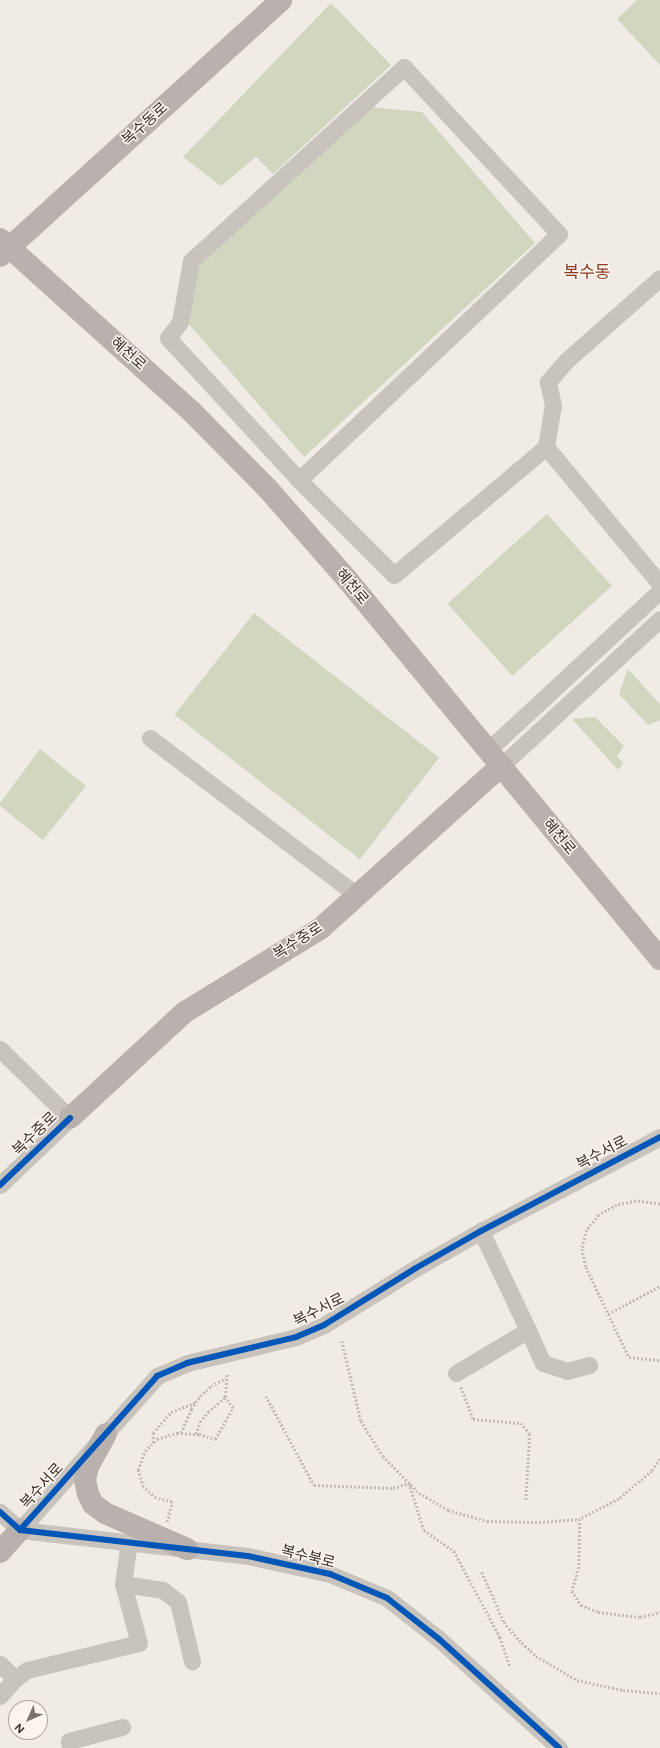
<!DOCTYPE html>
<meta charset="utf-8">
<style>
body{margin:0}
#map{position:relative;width:660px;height:1748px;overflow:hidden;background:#f0ebe5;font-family:Figtree,"Noto Sans KR",sans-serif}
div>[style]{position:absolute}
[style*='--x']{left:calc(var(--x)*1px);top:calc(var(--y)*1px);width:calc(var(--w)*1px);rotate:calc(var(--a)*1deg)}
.green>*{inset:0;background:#d1d6bf;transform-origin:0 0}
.path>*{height:2.5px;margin-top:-1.25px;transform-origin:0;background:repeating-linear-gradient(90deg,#c2bbb6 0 2px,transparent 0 4px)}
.minor>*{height:17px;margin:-8.5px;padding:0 8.5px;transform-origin:8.5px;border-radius:8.5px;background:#c9c3be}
.major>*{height:22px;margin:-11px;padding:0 11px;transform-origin:11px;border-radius:11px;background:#b8b1ad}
.cycleway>*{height:6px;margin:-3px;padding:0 3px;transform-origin:3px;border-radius:3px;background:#0057b8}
span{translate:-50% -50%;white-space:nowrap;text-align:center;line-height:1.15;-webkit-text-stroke:3px #fbf5ee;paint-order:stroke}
.street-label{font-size:15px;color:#3b302b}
.quarter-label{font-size:17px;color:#8c3b22}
.north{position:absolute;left:8px;top:1700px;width:40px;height:40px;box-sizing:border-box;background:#fbf5ee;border:1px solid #aea6a0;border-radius:50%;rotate:225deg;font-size:11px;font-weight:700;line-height:16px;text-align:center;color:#3b302b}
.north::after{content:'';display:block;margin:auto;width:14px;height:18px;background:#7a716c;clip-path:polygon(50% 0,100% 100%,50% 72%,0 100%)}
</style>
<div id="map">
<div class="green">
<i style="clip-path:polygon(637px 0,660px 0,660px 65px,617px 19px)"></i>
<i style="clip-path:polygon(331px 3px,391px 65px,273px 174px,256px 157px,221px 186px,183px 157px)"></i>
<i style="clip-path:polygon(370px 107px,422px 112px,535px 243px,304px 457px,188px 323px,198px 266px)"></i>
<i style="left:547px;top:514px;width:97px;height:134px;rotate:48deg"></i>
<i style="left:254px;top:613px;width:235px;height:129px;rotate:38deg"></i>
<i style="clip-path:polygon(628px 669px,660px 704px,660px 720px,648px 725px,619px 694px)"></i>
<i style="clip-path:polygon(595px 717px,624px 746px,617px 756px,623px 763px,618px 770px,572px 719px)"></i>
<i style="clip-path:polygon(40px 749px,86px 786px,43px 840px,0 806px,0 803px)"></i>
</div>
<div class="path">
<i style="--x:660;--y:1204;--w:24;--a:-173"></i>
<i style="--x:636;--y:1201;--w:19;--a:168"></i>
<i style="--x:617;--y:1205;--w:21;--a:151"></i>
<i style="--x:599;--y:1215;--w:19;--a:129"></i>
<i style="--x:587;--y:1230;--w:20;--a:105"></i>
<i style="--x:582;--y:1249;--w:18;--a:77"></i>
<i style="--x:586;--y:1267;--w:100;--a:64.5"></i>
<i style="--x:629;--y:1357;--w:31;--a:6"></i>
<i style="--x:608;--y:1314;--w:59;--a:-28.3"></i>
<i style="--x:342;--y:1341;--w:82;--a:76.6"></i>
<i style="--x:361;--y:1421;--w:41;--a:57.8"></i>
<i style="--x:383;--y:1456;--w:52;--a:45.8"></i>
<i style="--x:419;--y:1493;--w:34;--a:30"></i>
<i style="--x:448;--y:1510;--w:41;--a:15.8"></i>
<i style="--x:487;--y:1521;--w:52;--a:1.1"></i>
<i style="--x:539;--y:1522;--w:41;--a:-4.2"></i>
<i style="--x:461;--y:1387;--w:34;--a:69"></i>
<i style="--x:473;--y:1419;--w:48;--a:4.8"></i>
<i style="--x:521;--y:1423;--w:14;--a:51"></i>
<i style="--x:530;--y:1434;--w:67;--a:93.4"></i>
<i style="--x:266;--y:1396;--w:101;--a:61.7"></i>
<i style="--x:314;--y:1485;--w:79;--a:2.2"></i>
<i style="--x:393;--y:1488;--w:17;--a:-17"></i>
<i style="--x:409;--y:1483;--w:49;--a:72.3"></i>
<i style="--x:424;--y:1530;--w:37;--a:35"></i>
<i style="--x:454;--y:1551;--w:98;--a:61.9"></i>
<i style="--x:500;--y:1637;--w:31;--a:71"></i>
<i style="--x:181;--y:1433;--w:26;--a:-67"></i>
<i style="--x:191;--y:1409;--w:16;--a:-55"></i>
<i style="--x:200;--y:1396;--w:15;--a:-42"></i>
<i style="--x:211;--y:1386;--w:17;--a:-28"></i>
<i style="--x:196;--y:1434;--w:13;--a:-72"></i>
<i style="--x:200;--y:1422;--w:13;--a:-51"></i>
<i style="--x:208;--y:1412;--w:23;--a:-41"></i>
<i style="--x:153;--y:1443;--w:10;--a:-90"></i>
<i style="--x:153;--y:1433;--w:28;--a:-49"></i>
<i style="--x:171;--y:1412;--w:26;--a:-21"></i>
<i style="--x:660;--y:1459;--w:14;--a:124"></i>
<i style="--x:652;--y:1471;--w:43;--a:139.7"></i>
<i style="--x:619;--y:1499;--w:44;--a:152.9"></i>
<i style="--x:580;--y:1519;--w:48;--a:91.2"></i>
<i style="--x:579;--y:1567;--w:25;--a:106"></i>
<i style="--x:572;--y:1591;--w:17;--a:57"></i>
<i style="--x:581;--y:1605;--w:18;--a:22"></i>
<i style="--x:598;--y:1612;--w:42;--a:6.8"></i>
<i style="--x:640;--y:1617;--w:21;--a:-14"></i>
<i style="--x:167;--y:1522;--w:21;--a:-76"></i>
<i style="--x:172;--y:1502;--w:16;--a:-166"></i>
<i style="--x:156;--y:1498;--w:17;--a:-140"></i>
<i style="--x:143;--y:1487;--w:18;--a:-106"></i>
<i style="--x:138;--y:1470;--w:20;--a:-70"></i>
<i style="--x:145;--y:1451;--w:17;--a:-45"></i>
<i style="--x:157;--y:1439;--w:21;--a:-17"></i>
<i style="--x:177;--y:1433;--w:22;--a:3"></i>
<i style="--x:199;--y:1434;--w:17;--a:17"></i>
<i style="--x:215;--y:1439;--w:36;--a:-60"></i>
<i style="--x:233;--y:1408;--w:14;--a:-126"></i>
<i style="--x:225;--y:1397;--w:24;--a:-85"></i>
<i style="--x:482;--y:1572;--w:55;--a:66.3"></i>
<i style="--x:504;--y:1622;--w:23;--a:50"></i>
<i style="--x:519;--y:1640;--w:23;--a:43"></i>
<i style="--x:536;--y:1656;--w:48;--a:30.3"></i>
<i style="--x:577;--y:1680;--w:47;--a:12.3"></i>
<i style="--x:623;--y:1690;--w:37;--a:5"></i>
</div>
<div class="minor">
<i style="--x:660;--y:278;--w:125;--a:138.6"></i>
<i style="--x:566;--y:361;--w:28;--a:131"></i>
<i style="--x:548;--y:382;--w:24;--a:78"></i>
<i style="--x:553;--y:405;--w:43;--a:99.5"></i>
<i style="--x:546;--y:447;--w:178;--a:50.2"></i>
<i style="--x:299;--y:480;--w:358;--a:-43.4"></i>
<i style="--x:559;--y:234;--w:228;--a:-132.9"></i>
<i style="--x:404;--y:67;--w:288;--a:137.7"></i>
<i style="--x:191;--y:261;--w:62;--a:100.2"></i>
<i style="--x:180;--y:322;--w:20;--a:127"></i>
<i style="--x:168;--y:338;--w:193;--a:47.3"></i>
<i style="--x:299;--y:480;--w:134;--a:45"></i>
<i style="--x:394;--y:575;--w:199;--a:-40.1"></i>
<i style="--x:150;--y:738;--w:260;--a:37.2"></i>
<i style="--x:487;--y:751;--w:236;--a:-42.8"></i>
<i style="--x:500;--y:767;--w:218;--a:-42.8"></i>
<i style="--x:0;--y:1049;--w:98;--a:44.6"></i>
<i style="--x:70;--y:1118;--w:97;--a:136.3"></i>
<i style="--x:528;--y:1330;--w:36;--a:66"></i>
<i style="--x:543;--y:1363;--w:25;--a:18"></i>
<i style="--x:567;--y:1371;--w:23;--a:-15"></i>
<i style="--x:456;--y:1373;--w:84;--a:-30.8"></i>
<i style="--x:528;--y:1330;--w:110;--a:-115.4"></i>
<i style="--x:0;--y:1512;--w:27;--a:42"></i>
<i style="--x:20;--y:1530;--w:229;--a:6.5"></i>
<i style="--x:248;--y:1556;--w:84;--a:12.4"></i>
<i style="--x:330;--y:1574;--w:62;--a:22.8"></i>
<i style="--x:387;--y:1598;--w:66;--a:38.3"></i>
<i style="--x:439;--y:1639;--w:162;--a:42.2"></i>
<i style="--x:20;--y:1530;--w:206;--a:-48.3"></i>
<i style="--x:157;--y:1376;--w:33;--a:-23"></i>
<i style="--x:187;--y:1363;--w:112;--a:-13.4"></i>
<i style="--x:296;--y:1337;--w:30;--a:-23"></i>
<i style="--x:324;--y:1325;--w:108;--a:-31.8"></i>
<i style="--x:416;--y:1268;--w:75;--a:-29.6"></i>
<i style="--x:481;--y:1231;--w:202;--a:-27.7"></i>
<i style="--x:123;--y:1584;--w:40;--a:8.5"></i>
<i style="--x:163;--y:1590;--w:19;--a:39"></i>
<i style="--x:178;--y:1602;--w:61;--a:76.7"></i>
<i style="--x:0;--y:1664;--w:21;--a:45"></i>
<i style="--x:15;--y:1679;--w:15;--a:-37"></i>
<i style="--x:27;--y:1670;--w:115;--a:-13.6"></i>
<i style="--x:139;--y:1643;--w:61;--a:-105.2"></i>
<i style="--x:123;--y:1584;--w:42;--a:-81.9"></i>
<i style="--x:0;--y:1696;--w:23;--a:-49"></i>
<i style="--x:70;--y:1748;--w:7;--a:-98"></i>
<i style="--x:69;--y:1741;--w:55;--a:-14.8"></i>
</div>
<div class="major">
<i style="--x:0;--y:239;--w:260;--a:42"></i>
<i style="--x:193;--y:413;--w:107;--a:45.4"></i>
<i style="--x:268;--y:489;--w:118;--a:48.8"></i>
<i style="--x:346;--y:578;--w:494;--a:50.5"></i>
<i style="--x:0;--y:256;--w:380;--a:-42.3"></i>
<i style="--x:70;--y:1118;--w:156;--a:-42.7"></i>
<i style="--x:185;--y:1012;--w:158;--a:-31.6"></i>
<i style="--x:320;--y:929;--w:242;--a:-42"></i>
<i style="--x:106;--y:1434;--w:37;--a:119"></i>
<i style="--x:88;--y:1466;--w:14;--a:102"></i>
<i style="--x:85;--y:1480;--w:14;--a:78"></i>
<i style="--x:88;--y:1494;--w:11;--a:63"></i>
<i style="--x:93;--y:1504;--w:15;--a:37"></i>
<i style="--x:105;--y:1513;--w:90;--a:23.7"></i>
<i style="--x:0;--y:1552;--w:30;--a:-48"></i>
</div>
<div class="cycleway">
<i style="--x:0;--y:1185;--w:97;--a:-43.7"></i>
<i style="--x:0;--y:1512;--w:27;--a:42"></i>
<i style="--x:20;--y:1530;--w:229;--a:6.5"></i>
<i style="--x:248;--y:1556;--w:84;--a:12.4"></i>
<i style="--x:330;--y:1574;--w:62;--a:22.8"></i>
<i style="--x:387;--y:1598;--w:66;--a:38.3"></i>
<i style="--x:439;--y:1639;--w:162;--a:42.2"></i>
<i style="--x:20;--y:1530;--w:206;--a:-48.3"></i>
<i style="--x:157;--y:1376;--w:33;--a:-23"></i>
<i style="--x:187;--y:1363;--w:112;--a:-13.4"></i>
<i style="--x:296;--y:1337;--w:30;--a:-23"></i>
<i style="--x:324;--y:1325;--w:108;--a:-31.8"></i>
<i style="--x:416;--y:1268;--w:75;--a:-29.6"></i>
<i style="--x:481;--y:1231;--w:202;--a:-27.7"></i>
</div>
<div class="street-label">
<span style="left:145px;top:124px;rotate:-42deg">복수동로</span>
<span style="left:128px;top:354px;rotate:42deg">혜천로</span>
<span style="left:352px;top:587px;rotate:50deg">혜천로</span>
<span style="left:559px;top:837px;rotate:50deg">혜천로</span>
<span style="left:298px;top:941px;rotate:-33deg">복수중로</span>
<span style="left:35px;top:1134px;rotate:-44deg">복수중로</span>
<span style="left:602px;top:1153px;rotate:-28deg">복수서로</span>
<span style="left:319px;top:1310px;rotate:-27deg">복수서로</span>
<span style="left:42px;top:1486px;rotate:-48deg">복수서로</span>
<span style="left:308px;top:1557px;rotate:14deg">복수북로</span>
</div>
<div class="quarter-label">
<span style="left:587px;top:273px">복수동</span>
</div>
<div class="north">N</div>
</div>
